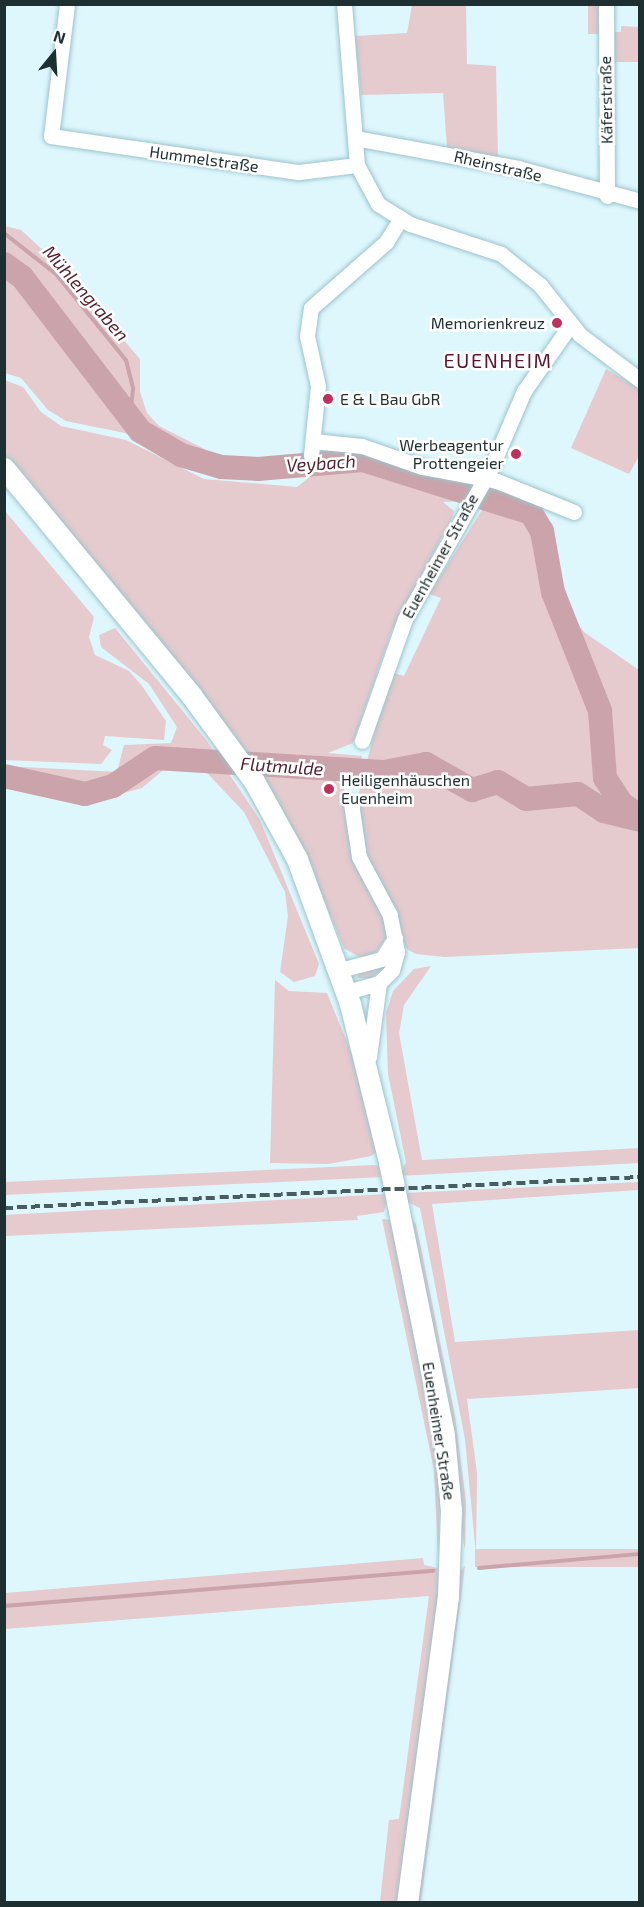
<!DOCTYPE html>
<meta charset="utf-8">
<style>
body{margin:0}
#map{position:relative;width:644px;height:1907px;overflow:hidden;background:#def7fd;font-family:"Exo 2",sans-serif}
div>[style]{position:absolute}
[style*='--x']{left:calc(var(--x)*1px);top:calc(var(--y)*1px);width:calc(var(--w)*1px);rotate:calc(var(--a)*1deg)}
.green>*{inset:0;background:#e5cace;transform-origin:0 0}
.stream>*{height:4px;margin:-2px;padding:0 2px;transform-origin:2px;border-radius:2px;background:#cba3aa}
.river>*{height:24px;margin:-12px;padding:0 12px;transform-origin:12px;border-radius:12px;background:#cba3aa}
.roads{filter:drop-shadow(0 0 2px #9ac4cd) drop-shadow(0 0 2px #9ac4cd)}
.minor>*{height:15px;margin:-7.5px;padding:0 7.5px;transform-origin:7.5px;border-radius:7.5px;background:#fff}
.secondary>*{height:21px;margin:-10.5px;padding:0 10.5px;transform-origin:10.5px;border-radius:10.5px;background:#fff}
.rail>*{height:4px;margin-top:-2px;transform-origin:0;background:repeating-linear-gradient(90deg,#495c60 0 9px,transparent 0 13.5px)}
.dots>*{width:16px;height:16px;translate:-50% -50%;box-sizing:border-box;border:3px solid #fff;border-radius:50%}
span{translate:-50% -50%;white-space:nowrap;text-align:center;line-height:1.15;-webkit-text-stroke:5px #fff;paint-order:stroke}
.street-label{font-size:16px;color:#1e2f32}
.poi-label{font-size:16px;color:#1e2f32}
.right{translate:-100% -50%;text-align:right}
.left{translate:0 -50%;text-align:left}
.water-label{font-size:18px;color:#55212e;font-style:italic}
.quarter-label{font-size:20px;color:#5b172b;letter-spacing:1.5px}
.frame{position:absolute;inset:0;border:6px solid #1e2f32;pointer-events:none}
.north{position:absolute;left:24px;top:24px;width:60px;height:60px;-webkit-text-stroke:4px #fff;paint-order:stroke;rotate:18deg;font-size:16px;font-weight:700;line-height:24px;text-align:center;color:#1e2f32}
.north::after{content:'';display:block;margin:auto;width:21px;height:27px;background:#1e2f32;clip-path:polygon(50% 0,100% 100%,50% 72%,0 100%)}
</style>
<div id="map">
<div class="green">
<i style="clip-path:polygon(412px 5px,466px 5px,467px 64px,496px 66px,498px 158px,447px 148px,443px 93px,361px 95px,355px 36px,407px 33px)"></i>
<i style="left:588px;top:5px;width:13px;height:29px"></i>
<i style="clip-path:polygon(621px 26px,639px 27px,639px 62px,610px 62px,610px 32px,621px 32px)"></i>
<i style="clip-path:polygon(5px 226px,21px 230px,58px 264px,140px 359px,140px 392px,147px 413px,159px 426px,222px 458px,280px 462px,305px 457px,303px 461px,258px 466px,188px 455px,186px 459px,221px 469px,301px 469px,302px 473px,287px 478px,197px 471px,125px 433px,66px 421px,48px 410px,21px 378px,5px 373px)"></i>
<i style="clip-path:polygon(606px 369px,639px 388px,639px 456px,629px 474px,571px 448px)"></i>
<i style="clip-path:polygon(4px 380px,23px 387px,41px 412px,61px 426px,126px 440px,204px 479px,297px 487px,311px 476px,318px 450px,349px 448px,472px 482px,465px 501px,443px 502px,454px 511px,452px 518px,392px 630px,353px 743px,328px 753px,362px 756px,357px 782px,352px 775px,330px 777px,344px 787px,352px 858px,384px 920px,387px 937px,374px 955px,359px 957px,344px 948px,306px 858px,251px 759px,5px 455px)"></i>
<i style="clip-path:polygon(485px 488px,544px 514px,567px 609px,584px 632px,639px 670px,639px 948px,445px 957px,416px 954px,407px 949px,365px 856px,358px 796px,390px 672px,404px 676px,441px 598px,429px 594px,484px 507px,478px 503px)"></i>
<i style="clip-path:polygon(5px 511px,94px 617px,89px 637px,95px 655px,129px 671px,142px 686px,166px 721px,164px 740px,105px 736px,103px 745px,112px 750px,101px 764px,5px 760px)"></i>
<i style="clip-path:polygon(115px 628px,207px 741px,260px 820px,319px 964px,315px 976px,294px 982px,280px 972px,288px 916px,285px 892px,244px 812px,207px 773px,168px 766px,142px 788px,90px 802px,5px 787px,5px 766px,117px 772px,124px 745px,171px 743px,177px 727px,149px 684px,101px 647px,99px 635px)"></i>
<i style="clip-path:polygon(386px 966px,371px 978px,357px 978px,359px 974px)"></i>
<i style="clip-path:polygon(431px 966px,404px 1005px,399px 1033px,422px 1160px,639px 1148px,639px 1163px,399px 1176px,406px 1162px,388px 1074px,386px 1013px,393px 991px,414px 969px)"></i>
<i style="clip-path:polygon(275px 980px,289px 991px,327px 993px,354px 1059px,377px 1152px,371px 1156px,329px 1164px,270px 1163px)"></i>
<i style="clip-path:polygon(374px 1165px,381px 1166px,384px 1177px,5px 1195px,4px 1182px)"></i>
<i style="clip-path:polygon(639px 1182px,639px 1190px,432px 1204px,455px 1342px,639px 1330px,639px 1388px,467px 1399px,477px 1473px,476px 1555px,465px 1439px,420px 1208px,405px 1201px,404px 1193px)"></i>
<i style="clip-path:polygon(388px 1194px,384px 1212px,357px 1216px,358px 1220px,5px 1236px,4px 1215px)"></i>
<i style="clip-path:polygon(409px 1217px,416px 1224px,455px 1416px,466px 1501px,465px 1550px)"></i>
<i style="clip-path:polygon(382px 1219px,392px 1220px,441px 1473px,438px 1558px,434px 1470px)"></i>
<i style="left:639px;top:1549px;width:18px;height:164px;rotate:90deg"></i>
<i style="clip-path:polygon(423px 1558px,424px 1565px,442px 1569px,399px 1902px,380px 1902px,389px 1820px,399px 1819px,429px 1596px,5px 1629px,5px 1593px)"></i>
<i style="clip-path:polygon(465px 1566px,421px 1902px,414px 1902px,458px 1573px)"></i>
</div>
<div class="stream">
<i style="--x:4;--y:233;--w:66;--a:38.3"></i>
<i style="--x:56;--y:274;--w:111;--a:50.9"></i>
<i style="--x:126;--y:360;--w:30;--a:76"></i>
<i style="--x:133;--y:389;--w:29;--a:96"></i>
<i style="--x:479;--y:1568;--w:162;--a:-5"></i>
<i style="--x:4;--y:1606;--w:431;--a:-4.7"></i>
</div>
<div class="river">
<i style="--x:4;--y:264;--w:22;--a:36"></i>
<i style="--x:22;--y:277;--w:194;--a:52.5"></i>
<i style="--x:140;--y:431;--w:48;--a:30.3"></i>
<i style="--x:181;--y:455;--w:42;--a:16.7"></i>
<i style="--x:221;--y:467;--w:37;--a:3"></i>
<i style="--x:258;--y:469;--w:105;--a:-4.9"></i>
<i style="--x:363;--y:460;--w:176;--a:17.5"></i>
<i style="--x:531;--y:513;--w:21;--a:59"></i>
<i style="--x:542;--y:531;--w:62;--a:79.8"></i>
<i style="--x:553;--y:592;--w:128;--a:68.4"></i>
<i style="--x:600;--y:711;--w:67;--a:85.7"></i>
<i style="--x:605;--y:778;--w:31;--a:57"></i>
<i style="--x:622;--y:804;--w:22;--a:34"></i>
<i style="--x:4;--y:776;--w:83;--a:12.5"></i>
<i style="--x:85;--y:794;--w:29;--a:-16"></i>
<i style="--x:113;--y:786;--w:50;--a:-33.7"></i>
<i style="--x:155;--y:758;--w:229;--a:3.5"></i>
<i style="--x:384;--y:772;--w:43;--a:-10.8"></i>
<i style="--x:426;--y:764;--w:53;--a:29.5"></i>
<i style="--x:472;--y:790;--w:27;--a:-17"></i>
<i style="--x:498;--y:782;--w:33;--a:31"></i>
<i style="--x:526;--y:799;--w:52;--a:-5.5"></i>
<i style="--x:578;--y:794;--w:31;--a:33"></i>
<i style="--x:604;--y:811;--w:36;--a:14"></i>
</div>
<div class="roads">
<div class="minor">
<i style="--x:67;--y:4;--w:133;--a:96.9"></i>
<i style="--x:51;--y:136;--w:251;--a:8.3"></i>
<i style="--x:299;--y:172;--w:58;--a:-6.9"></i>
<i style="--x:344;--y:4;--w:162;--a:85.4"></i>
<i style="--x:357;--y:165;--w:44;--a:61.7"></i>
<i style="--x:378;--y:204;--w:38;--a:32"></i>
<i style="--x:410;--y:224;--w:96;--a:18.2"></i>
<i style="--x:501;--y:254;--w:50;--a:38.5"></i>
<i style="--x:540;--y:285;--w:64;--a:51.3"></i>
<i style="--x:580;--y:335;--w:75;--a:36.9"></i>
<i style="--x:606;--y:4;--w:192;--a:89.7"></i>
<i style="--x:355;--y:138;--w:166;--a:10.4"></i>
<i style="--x:518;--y:168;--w:126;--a:15.1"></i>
<i style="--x:313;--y:441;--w:49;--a:5.8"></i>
<i style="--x:362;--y:446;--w:64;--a:19.3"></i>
<i style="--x:422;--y:467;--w:76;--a:10.6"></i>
<i style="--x:497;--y:481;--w:83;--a:21.9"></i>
<i style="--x:311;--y:455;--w:69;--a:-84.2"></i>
<i style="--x:318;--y:386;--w:51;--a:-102.4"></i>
<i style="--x:307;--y:336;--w:28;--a:-82"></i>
<i style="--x:311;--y:308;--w:100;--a:-41.3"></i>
<i style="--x:386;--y:242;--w:26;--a:-58"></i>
<i style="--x:362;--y:741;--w:129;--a:-70.6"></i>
<i style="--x:405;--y:619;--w:174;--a:-60.3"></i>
<i style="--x:491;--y:468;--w:84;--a:-66.8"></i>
<i style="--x:524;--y:391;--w:82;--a:-55"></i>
<i style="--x:340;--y:970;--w:43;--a:-14.7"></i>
<i style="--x:382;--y:959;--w:25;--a:-58"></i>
<i style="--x:347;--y:992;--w:33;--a:-16"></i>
<i style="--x:379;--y:983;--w:18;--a:-45"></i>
<i style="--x:392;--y:970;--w:19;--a:-74"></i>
<i style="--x:397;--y:952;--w:38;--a:-101"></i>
<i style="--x:390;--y:915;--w:66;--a:-118.1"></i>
<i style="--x:359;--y:857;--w:55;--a:-98.4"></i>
<i style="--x:369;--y:1057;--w:75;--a:-82.3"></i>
</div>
<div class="secondary">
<i style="--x:4;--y:468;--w:294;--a:50.5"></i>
<i style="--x:191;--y:695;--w:107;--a:53.8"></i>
<i style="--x:254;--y:781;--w:89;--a:61.1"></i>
<i style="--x:297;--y:859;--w:154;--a:69.9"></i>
<i style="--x:350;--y:1004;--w:163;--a:76.1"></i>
<i style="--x:389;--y:1162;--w:279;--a:78.6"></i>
<i style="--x:444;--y:1436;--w:74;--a:84.6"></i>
<i style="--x:451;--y:1510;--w:86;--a:92"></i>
<i style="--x:448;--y:1596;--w:309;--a:97.6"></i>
</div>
</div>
<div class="rail">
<i style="--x:4;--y:1208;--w:637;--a:-2.79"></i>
</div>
<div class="dots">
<i style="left:557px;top:323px;background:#bf305d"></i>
<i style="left:328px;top:399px;background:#bf305d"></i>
<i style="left:516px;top:454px;background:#bf305d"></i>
<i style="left:329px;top:789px;background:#bf305d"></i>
</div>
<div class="street-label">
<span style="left:606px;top:100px;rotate:-91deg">Käferstraße</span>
<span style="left:204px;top:159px;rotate:8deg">Hummelstraße</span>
<span style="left:498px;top:166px;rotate:13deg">Rheinstraße</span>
<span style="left:440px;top:556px;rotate:-61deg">Euenheimer Straße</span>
<span style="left:439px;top:1431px;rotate:81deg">Euenheimer Straße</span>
</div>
<div class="poi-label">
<span class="right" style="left:545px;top:323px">Memorienkreuz</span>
<span class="left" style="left:340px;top:399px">E &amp; L Bau GbR</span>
<span class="right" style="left:504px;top:454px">Werbeagentur<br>Prottengeier</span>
<span class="left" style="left:341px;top:789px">Heiligenhäuschen<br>Euenheim</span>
</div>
<div class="water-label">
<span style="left:86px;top:293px;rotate:49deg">Mühlengraben</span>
<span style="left:321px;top:463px;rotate:-4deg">Veybach</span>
<span style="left:282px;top:766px;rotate:4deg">Flutmulde</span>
</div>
<div class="quarter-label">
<span style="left:498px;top:360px">EUENHEIM</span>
</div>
<div class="frame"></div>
<div class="north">N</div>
</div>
